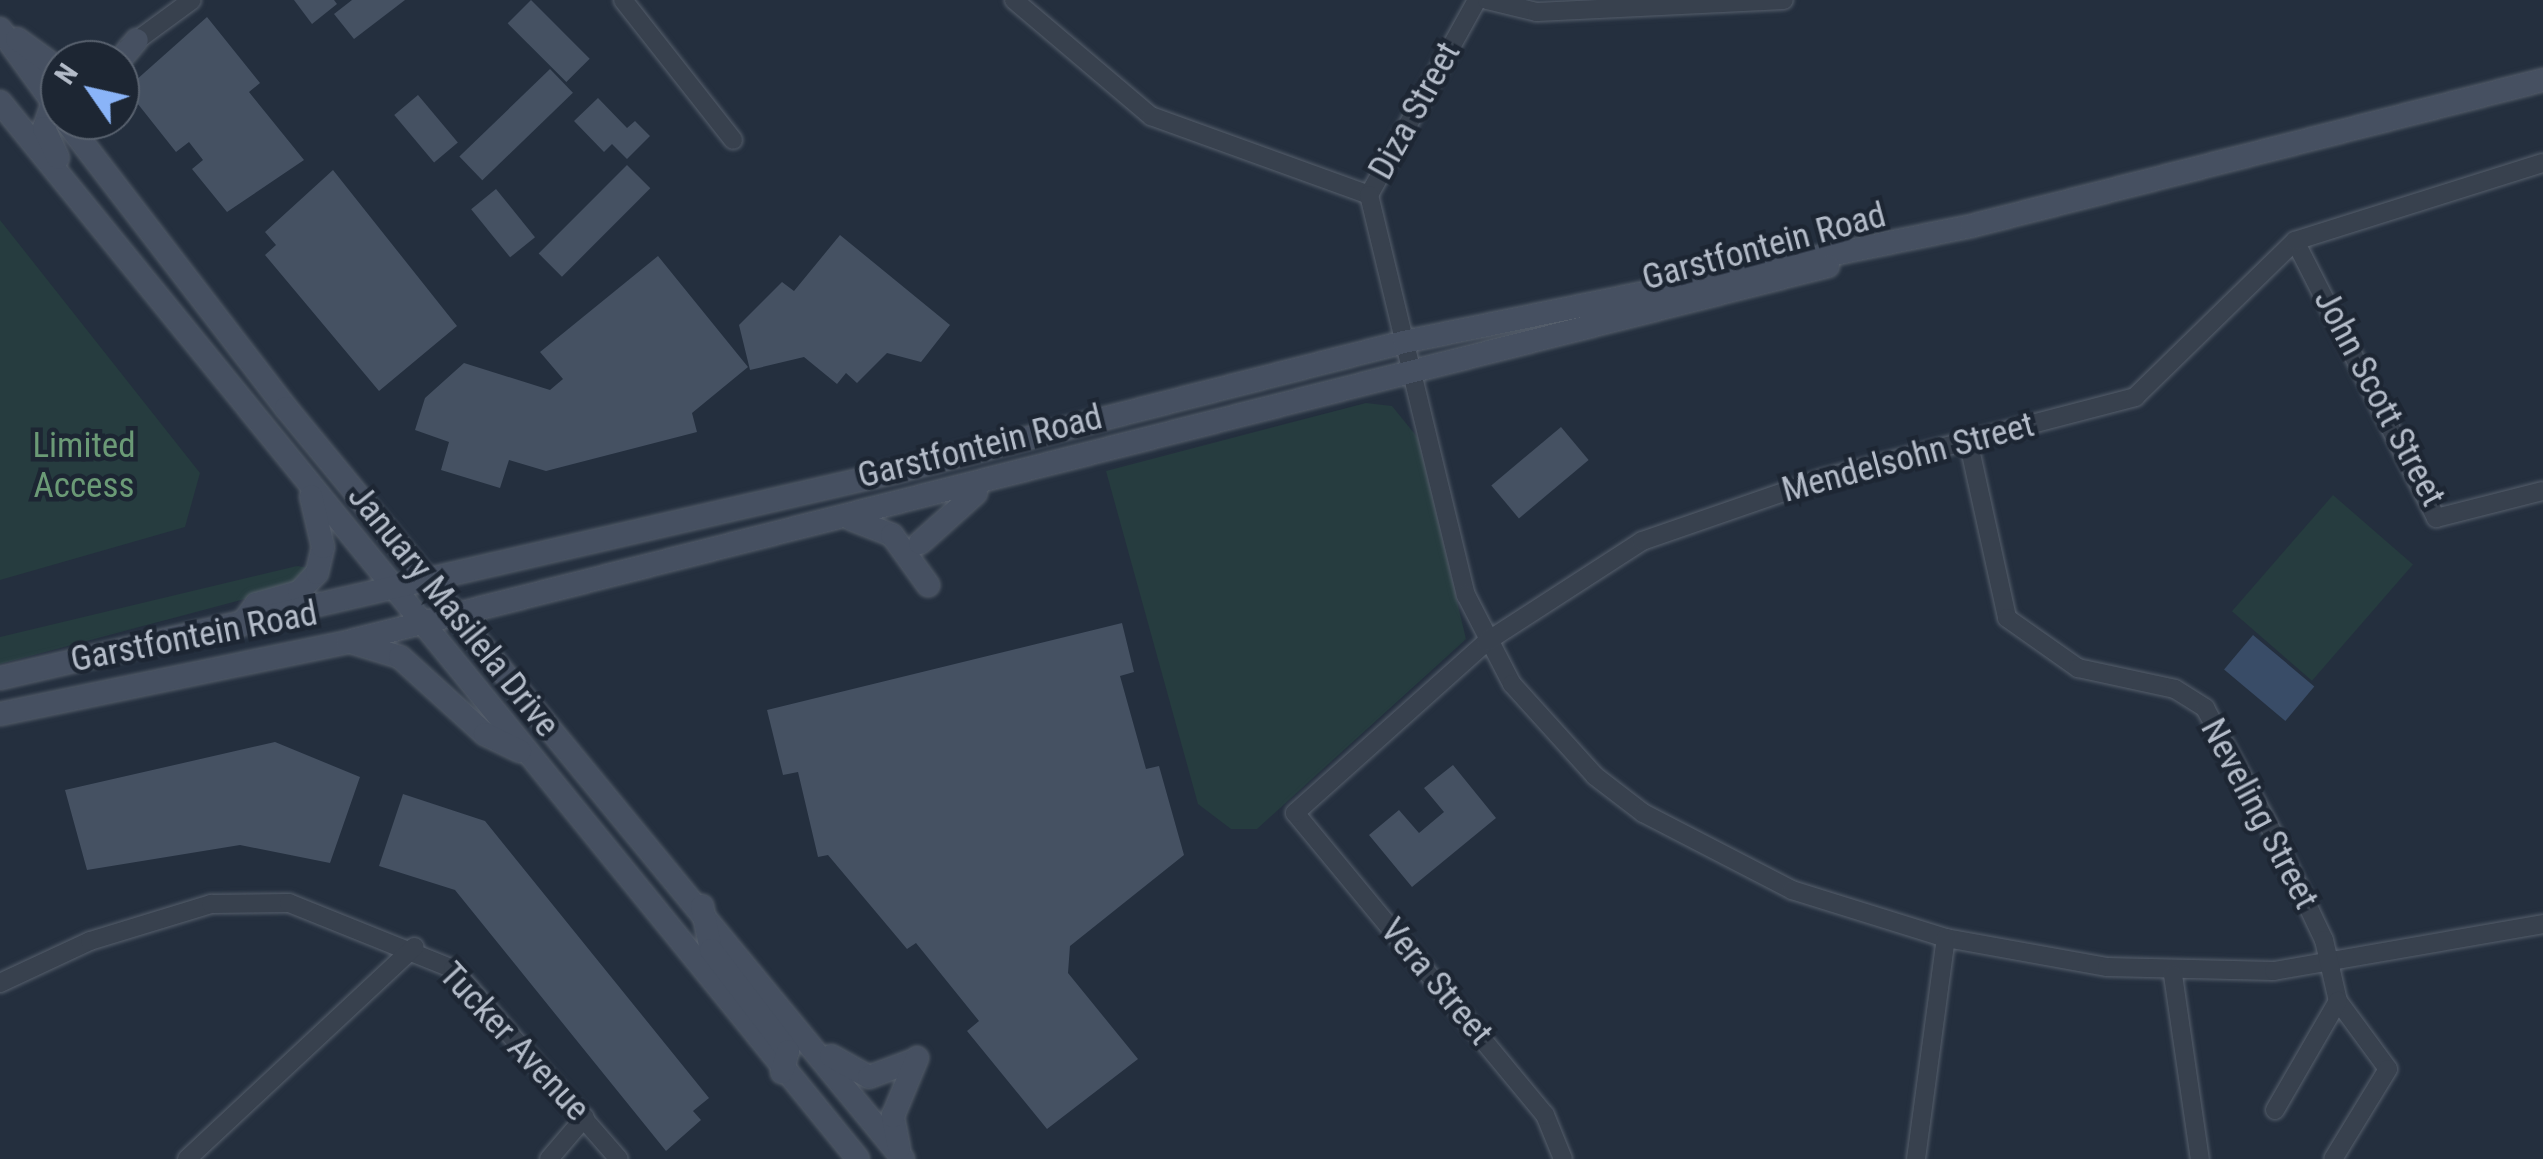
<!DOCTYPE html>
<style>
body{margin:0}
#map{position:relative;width:2543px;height:1159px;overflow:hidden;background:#242f3e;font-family:"Roboto Condensed",sans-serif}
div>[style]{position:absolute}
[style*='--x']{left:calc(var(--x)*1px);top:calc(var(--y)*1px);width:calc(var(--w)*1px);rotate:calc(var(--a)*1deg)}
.green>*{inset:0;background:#263c3f;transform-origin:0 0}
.water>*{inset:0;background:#394c67;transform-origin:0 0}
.building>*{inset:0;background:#455162;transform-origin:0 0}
.roads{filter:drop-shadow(0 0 2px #565f6c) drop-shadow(0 0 2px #565f6c)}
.street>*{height:18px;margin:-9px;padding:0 9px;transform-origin:9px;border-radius:9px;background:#38414e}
.secondary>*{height:22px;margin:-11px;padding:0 11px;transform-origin:11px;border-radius:11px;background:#465061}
span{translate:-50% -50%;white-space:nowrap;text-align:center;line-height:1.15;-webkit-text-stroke:9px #1d2633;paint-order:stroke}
.street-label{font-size:35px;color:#b4bcc9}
.park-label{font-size:35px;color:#6b9a76}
.north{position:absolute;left:40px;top:40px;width:100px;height:100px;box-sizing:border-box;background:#1d2633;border:2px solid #59626f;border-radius:50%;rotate:304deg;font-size:28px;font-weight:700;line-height:40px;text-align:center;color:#b4bcc9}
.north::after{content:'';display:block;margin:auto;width:35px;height:45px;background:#8ab4f8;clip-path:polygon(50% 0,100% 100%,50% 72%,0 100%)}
</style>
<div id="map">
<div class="green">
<i style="clip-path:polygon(0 220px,200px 473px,185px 527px,0 580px)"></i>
<i style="clip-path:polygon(1366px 403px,1392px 406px,1418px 438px,1466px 639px,1257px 829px,1231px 829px,1198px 804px,1106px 471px)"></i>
<i style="left:2333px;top:495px;width:106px;height:154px;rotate:41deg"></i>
<i style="clip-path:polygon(297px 566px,310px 568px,301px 584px,0 664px,0 637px)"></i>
</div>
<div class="water">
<i style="left:2253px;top:635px;width:80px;height:45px;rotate:40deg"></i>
</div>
<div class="building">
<i style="clip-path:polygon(294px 0,334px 0,337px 4px,312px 24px)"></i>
<i style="clip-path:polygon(352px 0,405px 0,354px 39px,334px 14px)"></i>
<i style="left:531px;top:0;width:83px;height:33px;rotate:45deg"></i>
<i style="clip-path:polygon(207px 17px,260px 83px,249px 92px,304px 160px,227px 212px,192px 169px,203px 160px,189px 142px,176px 152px,126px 89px)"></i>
<i style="left:550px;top:69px;width:33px;height:126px;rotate:46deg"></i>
<i style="left:418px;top:95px;width:62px;height:31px;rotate:50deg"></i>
<i style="clip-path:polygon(598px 98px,627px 128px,635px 121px,650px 136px,627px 159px,612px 144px,604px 152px,574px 121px)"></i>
<i style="left:627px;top:165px;width:33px;height:125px;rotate:45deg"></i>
<i style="clip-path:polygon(333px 170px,457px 326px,379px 391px,265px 255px,276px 245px,265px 232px)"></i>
<i style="left:496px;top:189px;width:62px;height:32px;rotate:51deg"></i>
<i style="clip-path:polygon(840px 235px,950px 325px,921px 362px,887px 353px,857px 383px,846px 373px,837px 384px,804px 357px,750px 370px,739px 325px,782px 282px,794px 291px)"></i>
<i style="clip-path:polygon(658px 256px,748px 367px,692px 413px,697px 432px,546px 471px,509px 460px,500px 488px,441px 470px,449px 442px,415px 430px,425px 398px,464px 363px,550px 390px,563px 379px,540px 352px)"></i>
<i style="left:1561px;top:427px;width:43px;height:91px;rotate:50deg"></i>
<i style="clip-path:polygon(1122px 623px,1134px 672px,1120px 676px,1146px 769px,1159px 766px,1184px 855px,1070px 946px,1068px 973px,1138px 1059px,1047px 1129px,967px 1031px,979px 1021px,916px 943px,907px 949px,828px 855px,818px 857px,798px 772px,783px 775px,767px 710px)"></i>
<i style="clip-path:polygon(275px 742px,360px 777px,330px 863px,240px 845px,87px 870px,65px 790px)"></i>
<i style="clip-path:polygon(1453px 765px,1496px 818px,1412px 887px,1369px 835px,1399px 810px,1419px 833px,1444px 812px,1424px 788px)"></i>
<i style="clip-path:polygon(403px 794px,485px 821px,709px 1098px,693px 1111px,701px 1120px,666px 1151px,455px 890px,379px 866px)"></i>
</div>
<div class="roads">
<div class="street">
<i style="--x:623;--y:0;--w:178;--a:51.8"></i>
<i style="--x:1014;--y:0;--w:180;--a:40.3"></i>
<i style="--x:1151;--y:116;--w:232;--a:19.9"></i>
<i style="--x:1477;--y:0;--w:223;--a:119"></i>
<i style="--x:1369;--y:195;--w:412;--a:76.4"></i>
<i style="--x:1466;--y:595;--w:100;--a:62.7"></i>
<i style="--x:1512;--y:684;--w:124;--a:47.9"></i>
<i style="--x:1595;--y:776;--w:61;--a:37.6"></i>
<i style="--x:1643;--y:813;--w:168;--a:27.3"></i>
<i style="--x:1792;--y:890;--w:161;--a:17.3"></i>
<i style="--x:1946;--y:938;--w:164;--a:10.2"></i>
<i style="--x:2107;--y:967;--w:167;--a:1.4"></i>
<i style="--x:2274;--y:971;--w:273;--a:-9.9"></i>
<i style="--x:1487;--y:0;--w:51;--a:13.5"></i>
<i style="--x:1537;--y:12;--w:247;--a:-2.8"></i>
<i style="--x:128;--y:47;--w:79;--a:-36.3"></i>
<i style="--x:2295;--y:241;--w:311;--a:63"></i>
<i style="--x:2436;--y:518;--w:110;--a:-14.2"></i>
<i style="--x:1968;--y:440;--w:182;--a:77.6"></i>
<i style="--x:2007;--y:618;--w:87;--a:35.2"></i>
<i style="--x:2078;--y:668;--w:99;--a:12.2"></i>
<i style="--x:2175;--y:689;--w:36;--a:32"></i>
<i style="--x:2205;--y:708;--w:147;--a:61.5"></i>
<i style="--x:2275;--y:837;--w:114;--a:64.6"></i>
<i style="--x:2324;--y:940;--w:63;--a:77.1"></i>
<i style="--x:2338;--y:1001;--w:84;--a:53.7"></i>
<i style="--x:2388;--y:1069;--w:105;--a:121.4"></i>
<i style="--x:2173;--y:975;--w:186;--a:81.7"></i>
<i style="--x:0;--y:983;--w:99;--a:-25"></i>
<i style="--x:90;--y:941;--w:127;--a:-17"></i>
<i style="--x:211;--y:904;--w:78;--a:-0.7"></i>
<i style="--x:289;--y:903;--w:177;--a:21.9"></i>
<i style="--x:453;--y:969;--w:252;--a:48.9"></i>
<i style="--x:2275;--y:1110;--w:126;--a:-60"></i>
<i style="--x:187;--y:1159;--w:311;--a:-43"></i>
<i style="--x:549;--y:1159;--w:55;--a:-49.4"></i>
<i style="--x:1563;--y:1159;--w:48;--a:-112.2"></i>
<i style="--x:1545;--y:1115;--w:392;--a:-129.6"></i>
<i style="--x:1295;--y:813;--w:256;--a:-41.8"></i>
<i style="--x:1486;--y:642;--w:186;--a:-32.9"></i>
<i style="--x:1642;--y:541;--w:189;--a:-19.1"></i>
<i style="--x:1821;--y:479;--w:325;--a:-14.6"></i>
<i style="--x:2135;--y:397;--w:223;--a:-44.3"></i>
<i style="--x:2295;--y:241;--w:260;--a:-17.5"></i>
<i style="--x:1916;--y:1159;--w:223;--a:-82.3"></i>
</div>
<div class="secondary">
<i style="--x:0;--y:29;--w:102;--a:54.1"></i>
<i style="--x:17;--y:39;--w:53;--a:35.8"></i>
<i style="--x:120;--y:60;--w:26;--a:-50"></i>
<i style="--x:0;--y:102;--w:1361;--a:50.93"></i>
<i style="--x:53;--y:102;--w:28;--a:109"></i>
<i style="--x:44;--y:128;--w:33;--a:65"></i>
<i style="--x:65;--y:120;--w:363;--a:52.5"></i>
<i style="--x:286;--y:408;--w:972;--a:50.59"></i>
<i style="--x:851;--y:519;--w:44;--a:21.3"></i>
<i style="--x:892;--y:535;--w:62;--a:54.2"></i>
<i style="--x:920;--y:543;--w:75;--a:-41.8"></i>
<i style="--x:241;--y:625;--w:26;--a:-54"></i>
<i style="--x:256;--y:604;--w:45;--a:-15.6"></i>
<i style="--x:299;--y:592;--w:26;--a:-47"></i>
<i style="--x:317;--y:573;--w:27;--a:-77"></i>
<i style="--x:323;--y:547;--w:52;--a:-103.2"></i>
<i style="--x:354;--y:643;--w:48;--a:16.9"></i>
<i style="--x:400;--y:657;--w:115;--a:42.2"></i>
<i style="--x:485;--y:734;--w:39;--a:26"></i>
<i style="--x:0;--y:678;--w:927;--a:-12.97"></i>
<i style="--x:903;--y:470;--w:517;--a:-14.33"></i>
<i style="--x:1404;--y:342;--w:579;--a:-11.56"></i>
<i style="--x:1971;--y:226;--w:590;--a:-14.32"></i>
<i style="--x:0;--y:714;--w:354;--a:-11.7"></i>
<i style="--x:347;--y:642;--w:1528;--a:-14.25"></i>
<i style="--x:702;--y:906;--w:45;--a:78.4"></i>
<i style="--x:711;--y:950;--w:127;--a:52.7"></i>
<i style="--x:788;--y:1051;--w:22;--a:106"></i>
<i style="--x:831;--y:1056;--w:43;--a:28.9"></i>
<i style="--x:869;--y:1077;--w:46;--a:-20.4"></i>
<i style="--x:899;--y:1148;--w:33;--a:-101"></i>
<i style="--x:893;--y:1116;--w:63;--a:-67.5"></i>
</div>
</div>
<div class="street-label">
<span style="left:1415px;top:111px;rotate:-61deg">Diza Street</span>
<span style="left:1764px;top:247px;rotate:-15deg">Garstfontein Road</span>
<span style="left:2379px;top:398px;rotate:62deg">John Scott Street</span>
<span style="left:980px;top:447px;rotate:-14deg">Garstfontein Road</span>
<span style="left:1908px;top:458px;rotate:-15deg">Mendelsohn Street</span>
<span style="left:453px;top:611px;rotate:51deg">January Masilela Drive</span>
<span style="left:194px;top:637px;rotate:-11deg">Garstfontein Road</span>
<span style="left:2259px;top:814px;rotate:62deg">Neveling Street</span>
<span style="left:1436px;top:982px;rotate:50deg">Vera Street</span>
<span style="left:514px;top:1042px;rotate:47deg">Tucker Avenue</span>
</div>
<div class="park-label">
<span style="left:84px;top:466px">Limited<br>Access</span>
</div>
<div class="north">N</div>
</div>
